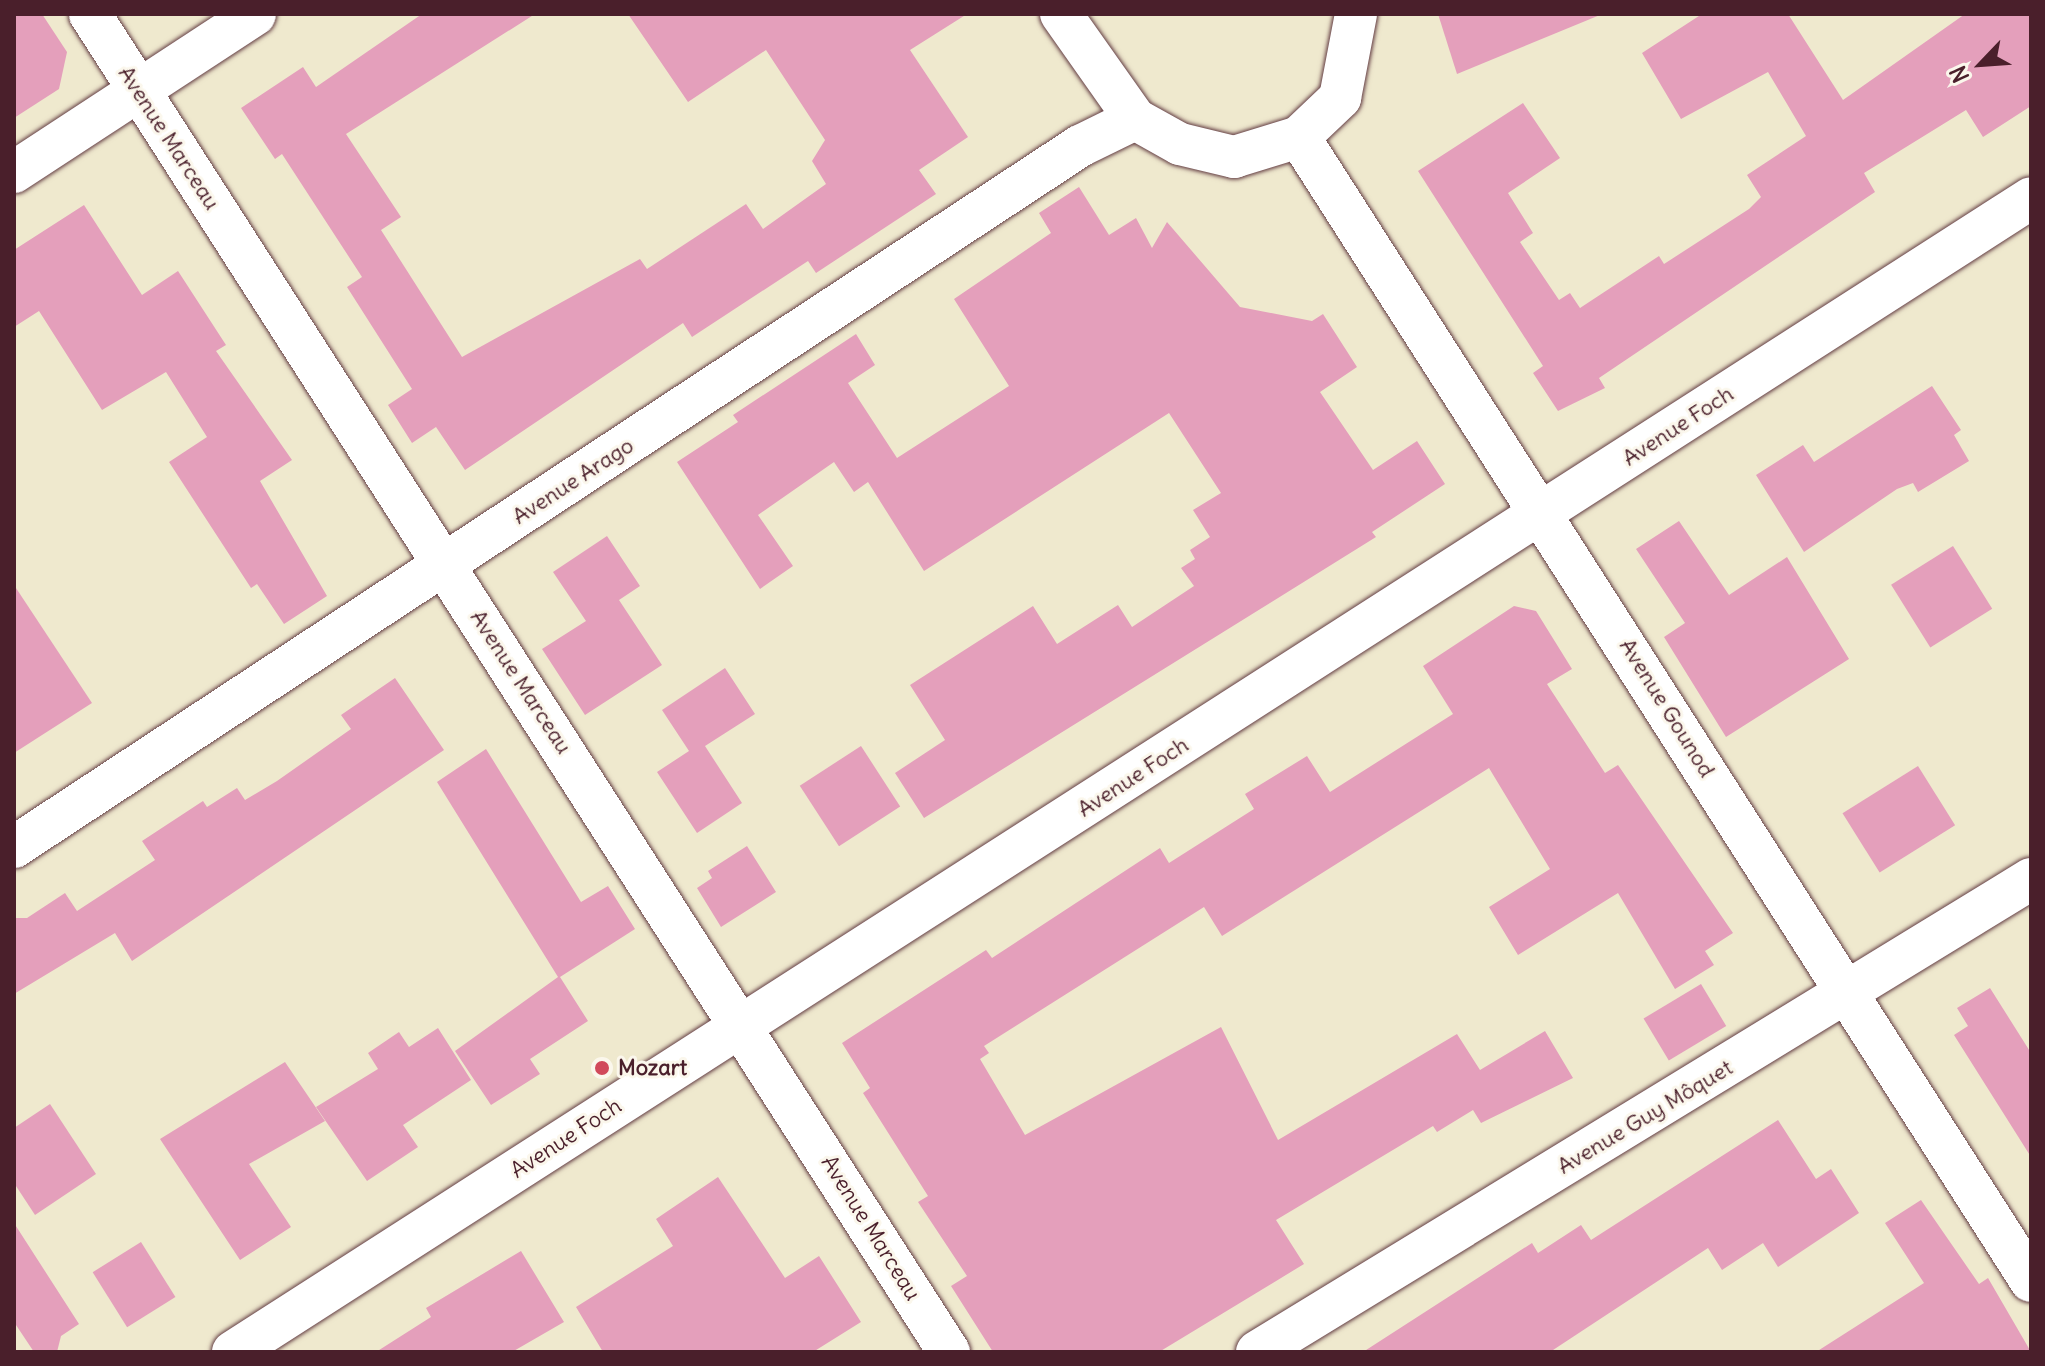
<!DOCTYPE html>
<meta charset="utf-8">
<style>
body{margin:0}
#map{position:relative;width:2045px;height:1366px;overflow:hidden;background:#efe9ce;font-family:Delius,sans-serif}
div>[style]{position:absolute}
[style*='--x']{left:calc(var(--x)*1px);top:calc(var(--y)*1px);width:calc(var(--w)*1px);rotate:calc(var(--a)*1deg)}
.building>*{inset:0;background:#e49fbb;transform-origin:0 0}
.roads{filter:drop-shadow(0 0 2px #633d43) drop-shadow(0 0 2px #633d43)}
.street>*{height:42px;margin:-21px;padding:0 21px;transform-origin:21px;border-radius:21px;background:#fff}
.dots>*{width:22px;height:22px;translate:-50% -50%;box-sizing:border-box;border:4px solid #fbf7ec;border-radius:50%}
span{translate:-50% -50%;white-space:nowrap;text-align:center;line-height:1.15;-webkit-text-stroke:6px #fbf7ec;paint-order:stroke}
.street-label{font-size:22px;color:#4a1f2b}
.poi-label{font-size:22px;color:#4a1f2b;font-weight:700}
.left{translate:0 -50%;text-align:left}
.frame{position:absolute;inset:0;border:16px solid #4a1f2b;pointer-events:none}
.north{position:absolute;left:1941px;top:24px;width:80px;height:80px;-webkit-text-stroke:6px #fbf7ec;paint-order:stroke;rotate:245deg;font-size:22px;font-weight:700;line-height:32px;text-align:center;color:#4a1f2b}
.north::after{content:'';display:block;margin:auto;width:28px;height:36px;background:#4a1f2b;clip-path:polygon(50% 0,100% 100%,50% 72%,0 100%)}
</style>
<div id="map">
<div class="building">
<i style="clip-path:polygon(14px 14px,42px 14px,67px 52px,59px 89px,14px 118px)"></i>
<i style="clip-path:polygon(422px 14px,535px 14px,346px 134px,401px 217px,381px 230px,462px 357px,640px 259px,647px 269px,746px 204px,763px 229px,826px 184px,812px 161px,825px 140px,766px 50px,688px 102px,628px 14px,967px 14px,910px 50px,968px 137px,919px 170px,936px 194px,816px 273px,808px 261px,692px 337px,683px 323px,465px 470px,436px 427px,412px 443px,388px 405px,412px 389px,347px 287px,362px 277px,282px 154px,275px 159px,241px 108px,303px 67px,316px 87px)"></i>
<i style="clip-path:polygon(1438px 14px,1600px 14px,1600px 15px,1457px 74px)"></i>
<i style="clip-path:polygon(1702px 14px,1788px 14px,1843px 100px,1965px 14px,2031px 14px,2031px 106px,1983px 137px,1966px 110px,1864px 173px,1875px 192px,1599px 378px,1605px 388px,1558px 411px,1533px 373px,1543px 366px,1418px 171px,1523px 103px,1560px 158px,1508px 193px,1533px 233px,1520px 242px,1559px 300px,1570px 293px,1580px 308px,1659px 256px,1664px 264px,1749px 209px,1761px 197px,1747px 175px,1806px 136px,1768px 72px,1681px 119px,1642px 53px)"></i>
<i style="clip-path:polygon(1079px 187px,1109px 235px,1136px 218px,1152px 248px,1167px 222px,1240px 307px,1312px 321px,1323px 314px,1357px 367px,1320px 392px,1373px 470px,1417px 441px,1445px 484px,1372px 532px,1376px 537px,924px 818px,895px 773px,945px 740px,910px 685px,1033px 606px,1057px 644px,1118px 605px,1132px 627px,1194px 586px,1181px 568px,1195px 559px,1190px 550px,1210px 537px,1193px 510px,1221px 493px,1169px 413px,924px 571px,868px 482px,854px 492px,834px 462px,758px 515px,793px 566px,760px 589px,677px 462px,738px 422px,733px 415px,856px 334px,875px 365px,848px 383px,897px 458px,1009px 386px,954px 299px,1051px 233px,1039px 213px)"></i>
<i style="clip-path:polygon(84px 205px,142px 295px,178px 271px,226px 345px,216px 351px,292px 460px,260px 481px,327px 596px,284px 624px,257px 584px,251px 588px,169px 462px,207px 437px,166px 372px,102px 410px,39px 311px,14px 327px,14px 250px)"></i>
<i style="clip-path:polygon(1932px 386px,1961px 430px,1954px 435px,1969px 461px,1918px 492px,1913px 483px,1897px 489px,1804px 552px,1756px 475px,1803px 445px,1814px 462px)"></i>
<i style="clip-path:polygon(1679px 521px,1729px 595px,1787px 557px,1849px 659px,1726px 737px,1664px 637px,1685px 623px,1636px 549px)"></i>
<i style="clip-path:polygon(607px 536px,640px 586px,619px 600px,662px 665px,585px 715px,542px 649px,586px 621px,553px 572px)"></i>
<i style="left:1953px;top:546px;width:74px;height:73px;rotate:58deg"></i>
<i style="clip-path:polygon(14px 585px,92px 703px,14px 753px)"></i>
<i style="clip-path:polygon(1514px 606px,1536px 611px,1572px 669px,1547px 684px,1605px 773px,1618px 765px,1733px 933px,1705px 951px,1714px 965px,1675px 989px,1618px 893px,1518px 955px,1489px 907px,1550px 869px,1489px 768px,1222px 936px,1204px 907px,984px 1046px,989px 1053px,980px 1059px,1025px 1135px,1221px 1027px,1278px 1140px,1457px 1034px,1480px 1070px,1545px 1031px,1573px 1078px,1481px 1123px,1473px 1110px,1437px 1132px,1433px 1126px,1276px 1220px,1304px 1264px,1159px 1352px,993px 1352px,951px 1286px,967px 1276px,918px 1202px,928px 1196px,863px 1093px,870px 1088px,842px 1043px,986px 950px,992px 958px,1160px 848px,1169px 863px,1254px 809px,1245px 794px,1307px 756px,1330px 792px,1453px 714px,1423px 666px)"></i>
<i style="clip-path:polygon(725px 668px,755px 714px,705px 746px,742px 803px,697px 833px,657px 772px,689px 751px,662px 710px)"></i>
<i style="clip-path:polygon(395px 678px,444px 750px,132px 961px,115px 933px,14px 994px,14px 918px,27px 918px,65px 893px,77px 911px,155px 860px,142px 841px,203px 801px,207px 807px,237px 788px,245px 800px,277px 781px,351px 729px,341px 715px)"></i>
<i style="left:861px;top:746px;width:72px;height:73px;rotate:57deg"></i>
<i style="clip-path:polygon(486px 749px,581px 902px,608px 886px,635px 929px,560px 977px,588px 1021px,530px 1059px,540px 1074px,491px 1105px,455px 1051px,558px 977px,437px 782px)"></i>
<i style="left:1918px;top:766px;width:70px;height:89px;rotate:58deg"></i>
<i style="clip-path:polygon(747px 846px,776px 892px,721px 927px,697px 888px,712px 878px,708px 871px)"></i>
<i style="left:1701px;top:984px;width:49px;height:67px;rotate:59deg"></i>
<i style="clip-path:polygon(1990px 988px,2031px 1053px,2031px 1157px,1954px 1035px,1968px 1026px,1957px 1008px)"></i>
<i style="clip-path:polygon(438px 1028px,471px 1080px,403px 1125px,418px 1147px,367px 1181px,316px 1107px,378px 1069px,368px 1053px,399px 1032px,409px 1047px)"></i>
<i style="clip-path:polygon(285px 1062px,325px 1121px,249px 1164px,291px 1227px,240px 1260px,160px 1139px)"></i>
<i style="clip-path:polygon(50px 1104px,96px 1174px,35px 1215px,14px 1183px,14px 1128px)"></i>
<i style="clip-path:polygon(1778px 1120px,1816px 1179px,1831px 1169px,1859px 1213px,1778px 1267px,1763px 1243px,1722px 1270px,1708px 1248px,1550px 1352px,1363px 1352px,1532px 1243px,1538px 1253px,1581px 1225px,1591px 1240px)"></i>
<i style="clip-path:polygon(718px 1177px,785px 1278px,819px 1256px,861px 1322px,813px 1352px,603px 1352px,576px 1307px,673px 1246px,656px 1219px)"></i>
<i style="clip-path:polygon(1921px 1200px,1979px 1284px,1988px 1278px,2031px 1352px,1816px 1352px,1924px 1283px,1885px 1223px)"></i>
<i style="clip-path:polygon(14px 1223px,79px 1324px,61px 1336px,57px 1352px,34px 1352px,14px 1322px)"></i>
<i style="left:141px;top:1242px;width:65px;height:57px;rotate:58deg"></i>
<i style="clip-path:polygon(521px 1251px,564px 1322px,512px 1352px,376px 1352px,431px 1317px,426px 1308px)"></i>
</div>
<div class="roads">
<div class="street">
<i style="--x:90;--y:14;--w:1590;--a:57.3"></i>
<i style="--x:1061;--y:14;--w:128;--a:54.8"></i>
<i style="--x:1135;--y:119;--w:51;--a:29.1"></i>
<i style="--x:1180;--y:144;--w:56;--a:13.5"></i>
<i style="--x:1234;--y:157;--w:68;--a:-17.1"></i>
<i style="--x:1299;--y:137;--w:57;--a:-43.6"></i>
<i style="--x:1340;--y:98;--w:86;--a:-79.2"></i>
<i style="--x:1299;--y:137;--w:1358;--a:57.39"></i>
<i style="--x:14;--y:172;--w:288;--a:-33.2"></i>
<i style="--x:14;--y:847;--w:1276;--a:-33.33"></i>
<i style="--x:1080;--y:146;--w:61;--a:-26.1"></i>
<i style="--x:233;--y:1352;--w:2136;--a:-32.69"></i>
<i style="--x:1257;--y:1352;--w:907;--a:-31.43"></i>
</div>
</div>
<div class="dots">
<i style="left:602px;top:1068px;background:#d1495b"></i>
</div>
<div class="street-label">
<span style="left:169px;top:138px;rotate:57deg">Avenue Marceau</span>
<span style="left:1678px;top:426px;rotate:-33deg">Avenue Foch</span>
<span style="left:573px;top:481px;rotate:-33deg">Avenue Arago</span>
<span style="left:521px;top:682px;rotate:57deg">Avenue Marceau</span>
<span style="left:1667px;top:708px;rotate:58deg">Avenue Gounod</span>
<span style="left:1133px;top:777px;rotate:-33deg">Avenue Foch</span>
<span style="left:1645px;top:1117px;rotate:-31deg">Avenue Guy Môquet</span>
<span style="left:566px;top:1138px;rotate:-33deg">Avenue Foch</span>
<span style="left:871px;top:1228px;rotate:58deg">Avenue Marceau</span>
</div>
<div class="poi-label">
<span class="left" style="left:618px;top:1068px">Mozart</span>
</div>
<div class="frame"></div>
<div class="north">N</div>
</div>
